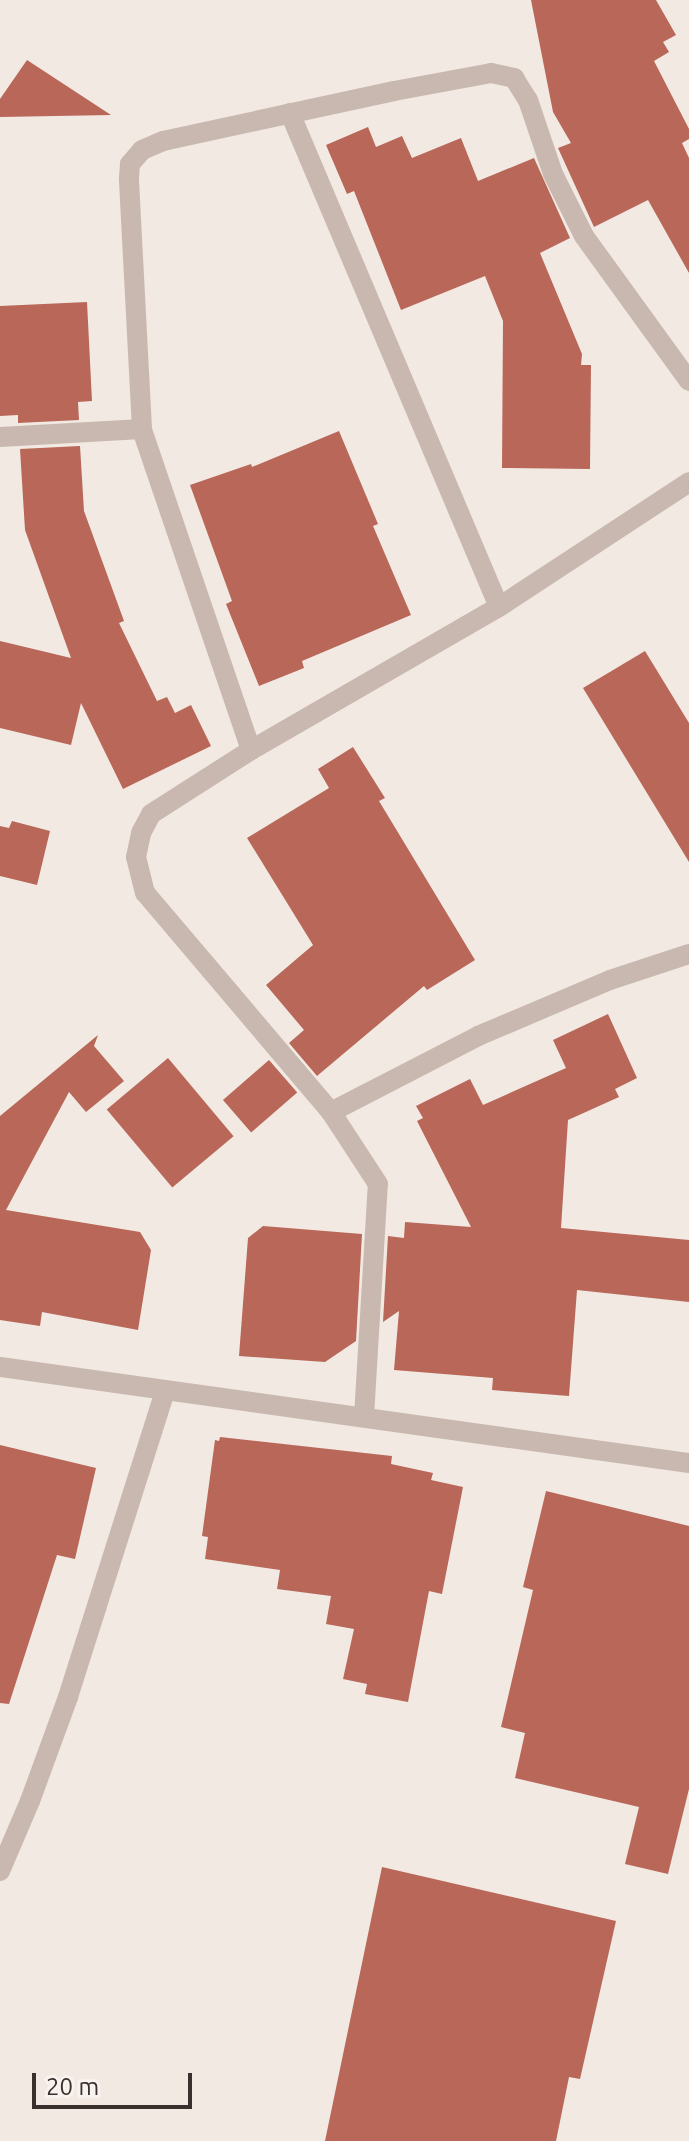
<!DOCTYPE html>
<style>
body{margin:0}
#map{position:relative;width:689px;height:2141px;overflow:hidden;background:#f1e9e2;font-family:Ubuntu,sans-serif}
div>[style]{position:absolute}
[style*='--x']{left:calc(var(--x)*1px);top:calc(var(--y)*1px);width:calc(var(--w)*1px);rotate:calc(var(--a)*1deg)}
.building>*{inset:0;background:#b96759;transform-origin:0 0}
.service>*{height:20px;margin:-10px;padding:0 10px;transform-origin:10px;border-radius:10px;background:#c9b8af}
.minor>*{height:20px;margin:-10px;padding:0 10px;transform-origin:10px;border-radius:10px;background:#c9b8af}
.tertiary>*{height:20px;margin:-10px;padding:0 10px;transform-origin:10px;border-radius:10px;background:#c9b8af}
span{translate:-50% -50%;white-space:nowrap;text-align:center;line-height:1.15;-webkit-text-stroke:7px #f9f3ef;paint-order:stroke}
.scale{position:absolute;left:32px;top:2073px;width:160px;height:36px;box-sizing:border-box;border:4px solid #392f2c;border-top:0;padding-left:10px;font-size:24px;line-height:28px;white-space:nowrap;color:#392f2c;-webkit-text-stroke:6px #f9f3ef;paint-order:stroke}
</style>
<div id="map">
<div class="building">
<i style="clip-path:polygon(531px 0,656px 0,676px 35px,663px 42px,669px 52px,654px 61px,689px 129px,689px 139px,682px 143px,689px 158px,689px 273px,648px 200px,594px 227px,558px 148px,571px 143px,553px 112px)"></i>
<i style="clip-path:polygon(27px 60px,111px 115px,0 117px,0 99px)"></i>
<i style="clip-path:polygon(368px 127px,376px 147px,402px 136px,412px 158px,461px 138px,478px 181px,534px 158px,570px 238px,540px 253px,582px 354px,581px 365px,591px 365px,590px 469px,502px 468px,503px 321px,485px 276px,401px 310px,354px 191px,347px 194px,326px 145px)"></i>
<i style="clip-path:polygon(87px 302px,92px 401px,78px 402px,79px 420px,18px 423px,18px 415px,0 416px,0 306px)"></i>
<i style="clip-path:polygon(339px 431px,378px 524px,373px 526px,411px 615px,302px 661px,304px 668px,259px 686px,226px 604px,232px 601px,190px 485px,251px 464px,252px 467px)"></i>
<i style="clip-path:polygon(80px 446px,84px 511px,124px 621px,119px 623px,157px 701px,167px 697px,175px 713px,191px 705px,211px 746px,123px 789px,81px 703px,71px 745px,0 728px,0 641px,71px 658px,25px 530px,20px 449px)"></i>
<i style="clip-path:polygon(645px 651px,689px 723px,689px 862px,583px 688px)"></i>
<i style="clip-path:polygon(353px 747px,385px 798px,379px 801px,475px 960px,427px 990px,424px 986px,317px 1076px,289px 1043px,304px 1030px,266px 985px,313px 945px,247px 838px,329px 788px,318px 769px)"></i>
<i style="clip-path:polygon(12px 821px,50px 831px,37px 885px,0 876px,0 826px,9px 828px)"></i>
<i style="clip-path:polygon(608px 1014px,637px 1078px,615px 1089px,619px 1097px,568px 1120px,561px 1228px,689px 1240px,689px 1302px,577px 1290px,569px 1396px,492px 1390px,493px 1378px,394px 1370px,399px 1311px,383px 1322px,388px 1236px,404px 1238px,405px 1222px,471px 1227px,417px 1121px,423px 1118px,416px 1106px,470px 1079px,483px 1105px,566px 1068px,553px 1040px)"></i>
<i style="clip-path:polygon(98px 1035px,94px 1046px,124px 1081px,86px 1112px,69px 1092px,6px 1210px,140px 1232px,151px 1250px,138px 1330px,42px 1312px,40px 1326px,0 1320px,0 1116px)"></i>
<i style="left:168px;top:1058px;width:102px;height:80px;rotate:50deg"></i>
<i style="left:269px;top:1060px;width:43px;height:61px;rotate:49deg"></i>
<i style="clip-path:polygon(263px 1226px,362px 1234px,356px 1341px,325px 1362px,239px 1356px,248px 1238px)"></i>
<i style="clip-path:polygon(220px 1437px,392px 1456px,391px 1464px,433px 1473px,431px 1480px,463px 1487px,442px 1594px,429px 1591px,408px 1702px,365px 1694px,367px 1684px,343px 1679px,354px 1629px,326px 1624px,331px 1596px,277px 1589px,280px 1570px,205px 1559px,208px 1537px,202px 1536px,215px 1440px,219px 1441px)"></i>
<i style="clip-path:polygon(0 1445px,96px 1468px,75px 1559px,57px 1555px,9px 1704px,0 1703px)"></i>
<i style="clip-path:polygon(546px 1491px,689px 1526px,689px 1789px,668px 1874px,625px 1864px,639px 1807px,515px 1778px,525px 1733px,501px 1727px,533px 1590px,523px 1587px)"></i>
<i style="clip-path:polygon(382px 1867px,616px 1921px,580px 2079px,569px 2077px,556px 2141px,325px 2141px)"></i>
</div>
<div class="service">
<i style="--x:0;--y:437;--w:142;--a:-3.2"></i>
</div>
<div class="minor">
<i style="--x:290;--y:113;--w:536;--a:67.07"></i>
<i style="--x:251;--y:750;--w:339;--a:-108.8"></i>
<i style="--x:142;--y:429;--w:251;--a:-93"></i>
<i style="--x:129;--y:178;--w:14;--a:-86"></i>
<i style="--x:130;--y:164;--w:18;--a:-49"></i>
<i style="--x:142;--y:150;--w:23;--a:-23"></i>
<i style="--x:163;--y:141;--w:236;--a:-12.2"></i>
<i style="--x:394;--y:91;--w:99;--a:-10.5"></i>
<i style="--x:491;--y:73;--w:24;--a:12"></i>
<i style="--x:514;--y:78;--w:26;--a:58"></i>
<i style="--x:528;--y:100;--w:78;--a:71.3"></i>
<i style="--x:553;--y:174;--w:69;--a:63.4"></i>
<i style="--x:584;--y:236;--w:179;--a:54.1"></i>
<i style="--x:331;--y:1112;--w:165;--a:-27.3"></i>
<i style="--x:478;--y:1036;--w:143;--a:-23"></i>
<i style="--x:610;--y:980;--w:83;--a:-18.2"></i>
<i style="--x:364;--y:1417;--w:233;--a:-86.6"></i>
<i style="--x:378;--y:1184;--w:86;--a:-123.1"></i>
<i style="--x:331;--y:1112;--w:287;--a:-130.3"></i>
<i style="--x:145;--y:893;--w:37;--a:-104"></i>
<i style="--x:136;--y:857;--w:25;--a:-78"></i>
<i style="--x:141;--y:833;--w:21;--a:-62"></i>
<i style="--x:151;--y:814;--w:119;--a:-32.6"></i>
<i style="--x:251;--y:750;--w:286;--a:-30"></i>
<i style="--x:499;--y:607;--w:227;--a:-33.3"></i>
<i style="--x:0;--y:1871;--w:76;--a:-66.8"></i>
<i style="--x:30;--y:1801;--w:111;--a:-69.9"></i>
<i style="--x:68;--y:1697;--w:321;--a:-72.4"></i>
</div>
<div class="tertiary">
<i style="--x:0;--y:1367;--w:696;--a:7.93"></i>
</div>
<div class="scale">20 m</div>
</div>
